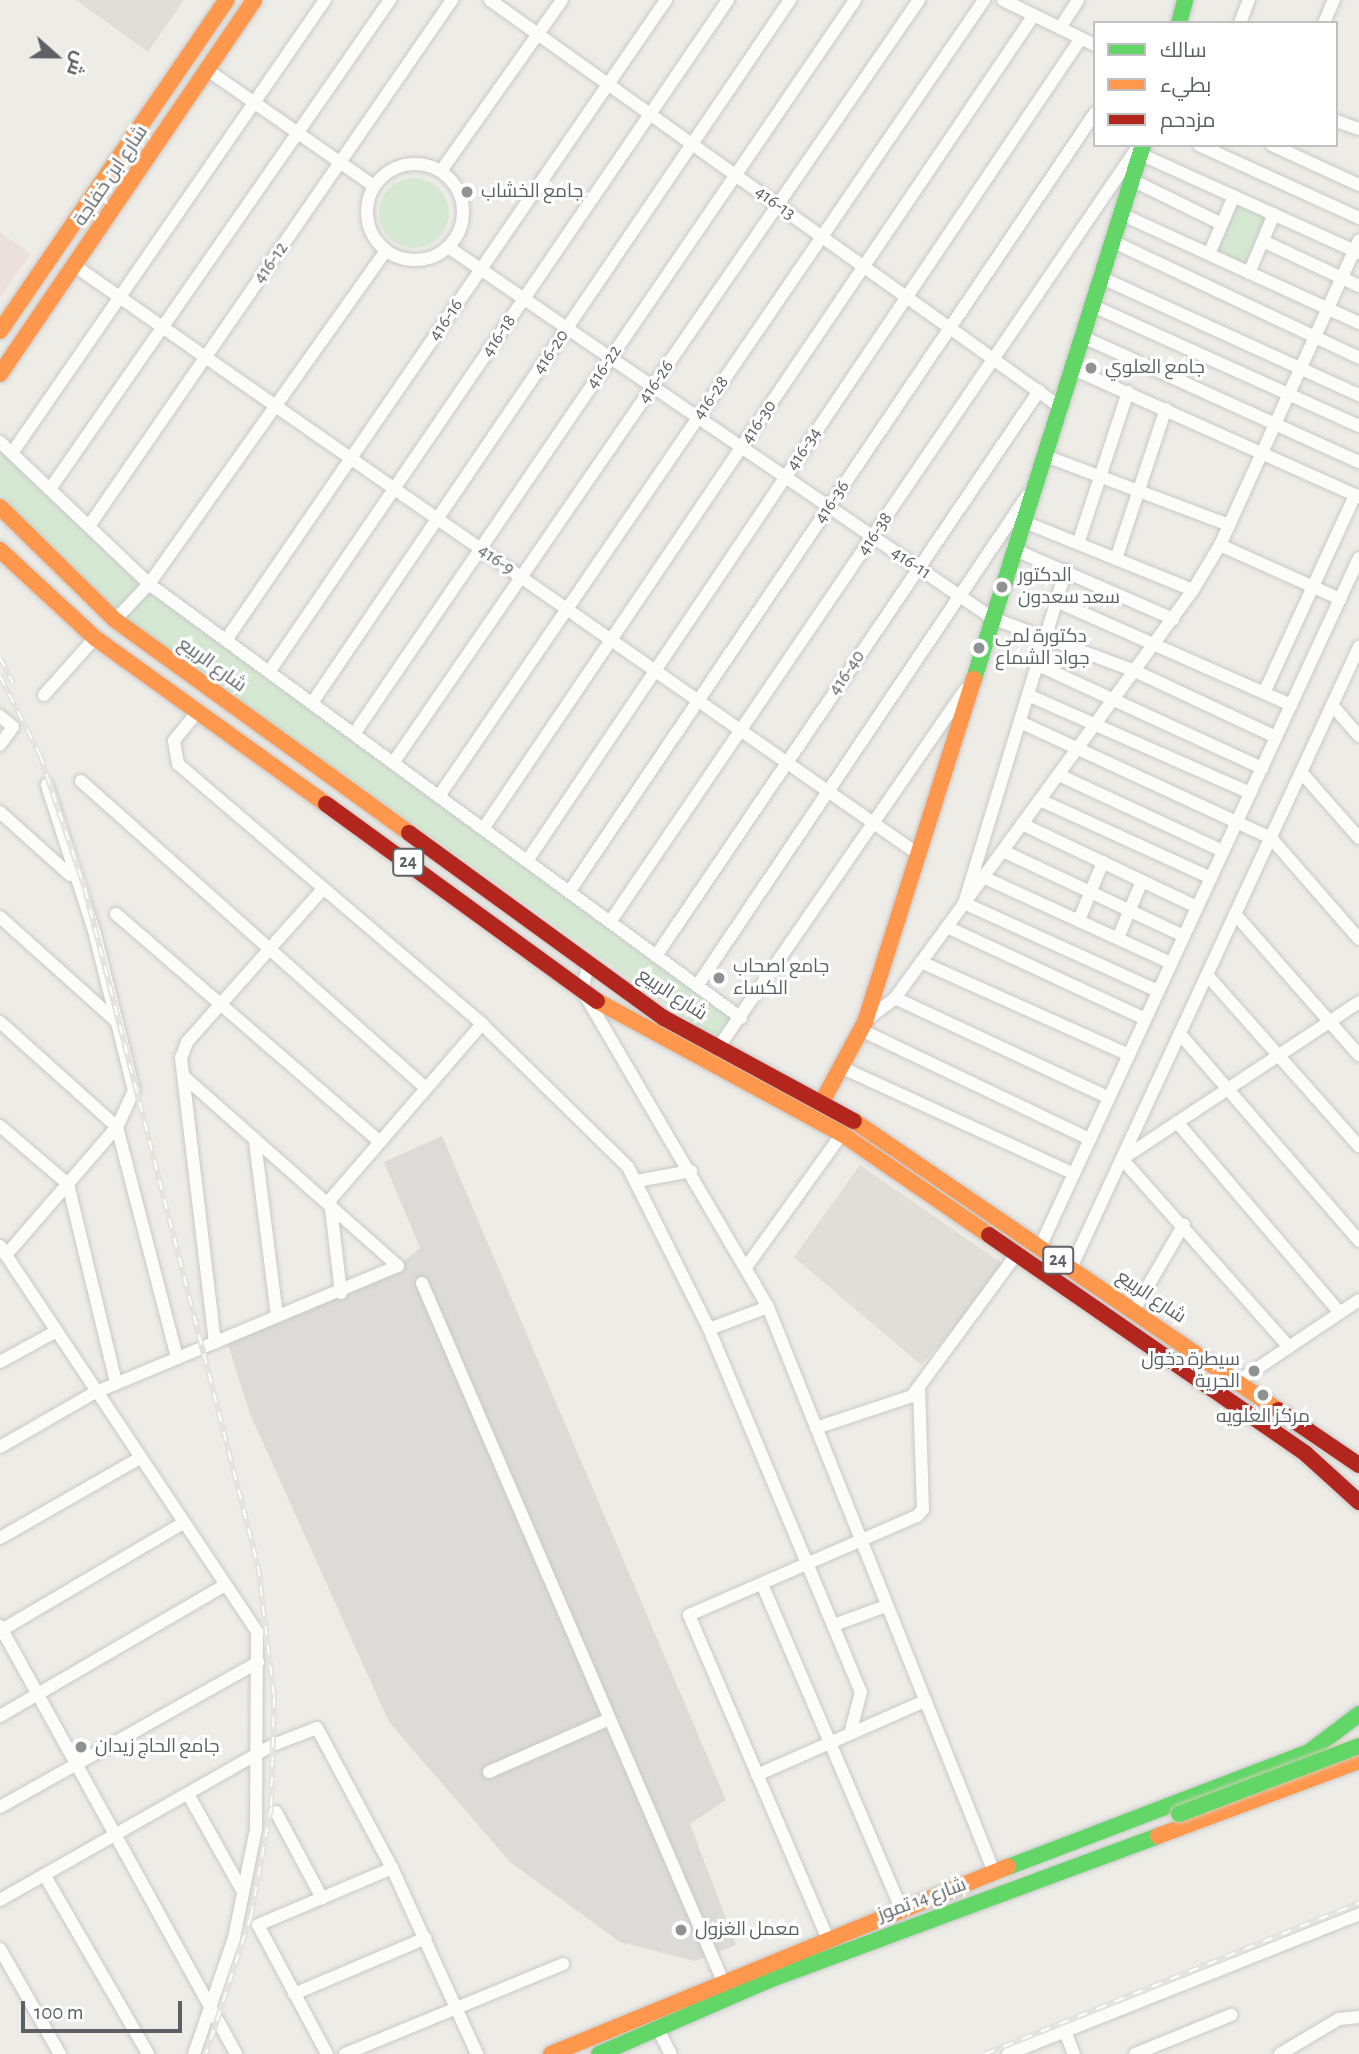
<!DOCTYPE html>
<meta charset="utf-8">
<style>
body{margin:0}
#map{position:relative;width:1359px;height:2054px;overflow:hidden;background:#edece7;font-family:"Alegreya Sans",Cairo,sans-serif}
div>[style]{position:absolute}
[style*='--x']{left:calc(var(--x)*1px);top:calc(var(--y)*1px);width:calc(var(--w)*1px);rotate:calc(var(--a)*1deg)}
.industrial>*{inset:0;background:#dddbd7}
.education>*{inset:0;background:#e0ded7}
.medical>*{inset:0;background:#ece0dc}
.green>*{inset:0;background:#d5e9d2;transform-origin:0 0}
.round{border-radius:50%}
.roads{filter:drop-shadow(0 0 2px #c8c8c8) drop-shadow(0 0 2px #c8c8c8)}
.street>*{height:12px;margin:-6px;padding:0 6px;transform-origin:6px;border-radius:6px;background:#fcfcfb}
.street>.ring{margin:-6px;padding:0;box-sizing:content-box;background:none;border:12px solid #fcfcfb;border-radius:50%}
.fast>*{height:16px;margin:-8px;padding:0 8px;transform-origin:8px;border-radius:8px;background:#63d668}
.slow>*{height:16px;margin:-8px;padding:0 8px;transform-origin:8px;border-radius:8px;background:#ff974d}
.jam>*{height:16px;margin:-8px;padding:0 8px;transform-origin:8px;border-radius:8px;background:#b3261e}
.rail>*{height:6px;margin-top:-3px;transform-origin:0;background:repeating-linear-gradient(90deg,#fff 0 10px,#e3e3e2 0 20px);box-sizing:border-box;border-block:2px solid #e3e3e2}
.bridges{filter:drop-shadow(0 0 2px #d5ccb5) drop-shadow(0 0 2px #d5ccb5)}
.fast-bridge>*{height:16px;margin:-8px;padding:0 8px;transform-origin:8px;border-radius:8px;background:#63d668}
.dots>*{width:19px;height:19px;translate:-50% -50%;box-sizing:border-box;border:4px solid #fff;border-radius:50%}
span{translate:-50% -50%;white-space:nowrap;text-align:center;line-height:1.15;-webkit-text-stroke:6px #fff;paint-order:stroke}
.shield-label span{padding:2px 5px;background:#fff;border:2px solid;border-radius:5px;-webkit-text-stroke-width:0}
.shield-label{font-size:18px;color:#5d6165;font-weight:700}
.street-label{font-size:19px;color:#5d6165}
.poi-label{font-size:19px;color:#5d6165}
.left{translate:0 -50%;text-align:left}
.right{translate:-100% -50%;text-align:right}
.legend{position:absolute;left:1093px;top:21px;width:245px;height:126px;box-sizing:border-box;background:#fff;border:2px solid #bec0c1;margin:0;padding:9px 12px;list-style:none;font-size:21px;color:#5d6165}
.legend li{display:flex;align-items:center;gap:14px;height:35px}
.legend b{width:35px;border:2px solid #bec0c1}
.north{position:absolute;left:21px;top:21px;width:70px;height:70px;-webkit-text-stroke:5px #fff;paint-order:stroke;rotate:111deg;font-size:19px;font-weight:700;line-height:28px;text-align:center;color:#5d6165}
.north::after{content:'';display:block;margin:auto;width:24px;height:32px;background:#5d6165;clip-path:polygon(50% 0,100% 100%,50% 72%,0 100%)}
.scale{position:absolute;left:21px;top:2001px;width:161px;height:32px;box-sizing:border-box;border:4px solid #5d6165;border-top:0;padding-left:9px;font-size:21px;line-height:24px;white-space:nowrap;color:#5d6165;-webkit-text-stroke:5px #fff;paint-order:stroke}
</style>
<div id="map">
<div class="industrial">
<i style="clip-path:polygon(442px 1136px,726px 1800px,690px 1824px,736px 1945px,695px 1961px,620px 1942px,510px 1862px,389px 1722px,250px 1414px,226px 1338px,398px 1266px,420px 1248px,384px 1162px)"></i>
</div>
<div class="education">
<i style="clip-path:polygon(76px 0,184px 0,148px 52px)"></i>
<i style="clip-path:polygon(860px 1165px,1009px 1268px,921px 1365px,794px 1257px)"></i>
</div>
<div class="medical">
<i style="clip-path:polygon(0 232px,31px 254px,0 297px)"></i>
</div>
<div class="green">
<i class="round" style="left:379px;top:178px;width:70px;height:70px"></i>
<i style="left:1236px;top:200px;width:37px;height:58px;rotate:24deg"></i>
<i style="clip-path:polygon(0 445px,141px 582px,738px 1018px,719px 1042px,117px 613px,0 501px)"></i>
</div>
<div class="roads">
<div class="street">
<i style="--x:490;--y:0;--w:699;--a:35.51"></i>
<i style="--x:1003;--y:0;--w:102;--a:26.1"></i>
<i style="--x:1240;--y:23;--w:25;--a:-69"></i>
<i style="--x:1324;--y:23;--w:25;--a:-67"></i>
<i style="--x:1060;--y:28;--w:33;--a:-57"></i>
<i style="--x:209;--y:71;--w:201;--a:34.9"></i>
<i style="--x:1336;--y:121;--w:24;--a:19"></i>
<i style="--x:1199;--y:145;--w:176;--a:24.5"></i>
<i style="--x:1272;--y:145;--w:96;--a:24.7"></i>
<i style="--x:1140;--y:154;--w:240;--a:24.3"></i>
<i class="ring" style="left:367px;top:164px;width:84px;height:84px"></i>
<i style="--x:441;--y:171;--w:209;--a:-54.7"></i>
<i style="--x:1132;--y:180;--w:100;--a:26.1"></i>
<i style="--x:1121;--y:214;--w:262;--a:24.6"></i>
<i style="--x:1112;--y:241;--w:273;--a:25.3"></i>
<i style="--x:1263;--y:241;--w:106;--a:25.1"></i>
<i style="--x:448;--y:247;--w:658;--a:34.29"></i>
<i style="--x:992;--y:618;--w:153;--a:20.3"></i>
<i style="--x:1135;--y:671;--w:156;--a:25.1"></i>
<i style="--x:1209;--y:254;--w:63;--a:-66.7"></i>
<i style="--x:75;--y:266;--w:1028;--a:34.9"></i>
<i style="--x:1249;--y:273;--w:64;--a:-67"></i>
<i style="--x:1100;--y:277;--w:285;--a:24.5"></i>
<i style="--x:1091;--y:305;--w:294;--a:24.3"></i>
<i style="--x:1081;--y:336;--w:305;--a:24.4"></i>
<i style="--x:1071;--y:368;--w:316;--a:24.1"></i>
<i style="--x:0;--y:442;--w:206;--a:43.6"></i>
<i style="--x:149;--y:584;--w:734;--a:36.25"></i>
<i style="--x:12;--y:453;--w:551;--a:-55.36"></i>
<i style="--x:1043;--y:455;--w:199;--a:20.6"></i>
<i style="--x:50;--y:489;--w:596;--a:-55.19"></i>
<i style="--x:1022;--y:521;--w:184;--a:22"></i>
<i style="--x:89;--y:526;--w:639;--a:-55.39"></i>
<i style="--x:1079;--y:541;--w:157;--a:-71.8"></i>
<i style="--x:1220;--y:545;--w:132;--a:24.2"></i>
<i style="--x:1013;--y:549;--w:175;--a:23.6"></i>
<i style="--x:1117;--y:556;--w:155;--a:-71.6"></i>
<i style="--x:1066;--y:570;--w:348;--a:107"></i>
<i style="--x:964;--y:903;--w:213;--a:24.4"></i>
<i style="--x:1058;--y:602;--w:255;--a:23.8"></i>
<i style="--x:115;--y:620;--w:50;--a:-46.6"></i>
<i style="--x:149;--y:584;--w:409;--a:-54.6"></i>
<i style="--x:226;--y:640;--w:777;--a:-55.49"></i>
<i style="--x:1038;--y:665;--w:247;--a:24.7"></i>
<i style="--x:269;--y:672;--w:814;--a:-55.67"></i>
<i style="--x:1264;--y:693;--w:218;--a:-65.3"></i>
<i style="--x:44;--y:695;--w:76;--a:-48.2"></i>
<i style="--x:1028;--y:695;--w:243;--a:23.8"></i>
<i style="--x:312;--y:703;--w:850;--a:-55.79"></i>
<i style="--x:1332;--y:705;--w:41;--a:48.9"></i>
<i style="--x:198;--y:711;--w:38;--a:129"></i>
<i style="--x:174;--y:741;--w:23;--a:80"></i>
<i style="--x:178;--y:764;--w:400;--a:40.5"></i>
<i style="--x:482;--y:1024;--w:204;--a:44.4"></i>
<i style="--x:628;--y:1167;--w:181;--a:63.4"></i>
<i style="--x:709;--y:1329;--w:394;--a:67.3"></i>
<i style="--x:861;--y:1692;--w:43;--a:104.7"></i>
<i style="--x:0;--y:716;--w:17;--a:40"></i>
<i style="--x:13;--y:727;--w:22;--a:126"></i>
<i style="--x:1020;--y:722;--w:277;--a:24.8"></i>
<i style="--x:1271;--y:838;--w:134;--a:48.9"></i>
<i style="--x:354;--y:734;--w:889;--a:-55.68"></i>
<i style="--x:393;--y:763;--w:927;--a:-55.42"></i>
<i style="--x:1301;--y:772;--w:88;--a:48.7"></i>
<i style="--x:1059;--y:775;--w:181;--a:24.9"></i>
<i style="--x:81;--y:781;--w:462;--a:41.7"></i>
<i style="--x:439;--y:796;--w:965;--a:-55.6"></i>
<i style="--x:1040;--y:800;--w:188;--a:24.5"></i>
<i style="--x:0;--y:812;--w:94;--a:42"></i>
<i style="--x:1022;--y:824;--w:194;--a:25.4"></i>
<i style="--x:483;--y:829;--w:983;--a:-55.91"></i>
<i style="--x:1003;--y:851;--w:200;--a:25.2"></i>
<i style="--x:527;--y:861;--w:992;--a:-56.05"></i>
<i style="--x:983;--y:877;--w:207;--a:24.6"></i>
<i style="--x:569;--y:892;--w:940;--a:-55.97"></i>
<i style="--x:116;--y:914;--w:346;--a:40.8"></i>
<i style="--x:1235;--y:914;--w:188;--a:48.7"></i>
<i style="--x:0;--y:917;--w:157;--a:41.9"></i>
<i style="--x:1079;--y:920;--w:63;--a:-67.5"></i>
<i style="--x:610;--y:922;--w:936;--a:-55.75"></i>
<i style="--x:947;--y:927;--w:218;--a:24.9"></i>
<i style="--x:1118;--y:938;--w:62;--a:-67.2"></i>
<i style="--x:656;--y:956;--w:683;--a:-55.87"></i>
<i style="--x:921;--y:962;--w:228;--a:24.1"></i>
<i style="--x:589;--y:963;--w:28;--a:105"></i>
<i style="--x:582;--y:990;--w:368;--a:59.6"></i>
<i style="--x:768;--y:1307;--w:609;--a:68.2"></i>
<i style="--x:1207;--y:975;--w:229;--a:48.4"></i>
<i style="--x:697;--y:986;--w:591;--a:-56.04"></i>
<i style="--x:895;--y:998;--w:236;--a:25"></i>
<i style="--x:865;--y:1021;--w:38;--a:-37"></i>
<i style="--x:895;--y:998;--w:505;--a:-53.86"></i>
<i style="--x:1193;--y:590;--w:52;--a:-59"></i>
<i style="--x:1220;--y:545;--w:335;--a:-65.5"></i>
<i style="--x:0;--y:1022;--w:157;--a:41.9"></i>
<i style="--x:117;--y:1127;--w:239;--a:75.4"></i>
<i style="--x:861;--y:1030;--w:254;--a:25.5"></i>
<i style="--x:1180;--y:1034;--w:274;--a:49.1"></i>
<i style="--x:718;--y:1048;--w:435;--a:-55.4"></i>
<i style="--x:845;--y:1069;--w:252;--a:24.6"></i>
<i style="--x:1177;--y:1122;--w:251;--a:49.5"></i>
<i style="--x:0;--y:1126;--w:89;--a:40.5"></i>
<i style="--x:68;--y:1184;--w:204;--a:76.4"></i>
<i style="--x:255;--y:1142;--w:176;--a:82.8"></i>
<i style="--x:637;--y:1181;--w:55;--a:-10.5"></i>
<i style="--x:0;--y:1246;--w:464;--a:56.3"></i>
<i style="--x:257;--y:1632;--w:197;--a:90.3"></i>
<i style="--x:256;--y:1829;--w:111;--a:101.4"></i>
<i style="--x:234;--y:1938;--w:123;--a:109"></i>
<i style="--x:1040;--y:1247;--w:759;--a:-65.16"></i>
<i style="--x:6;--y:1255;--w:169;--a:-49.1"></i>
<i style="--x:117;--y:1127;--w:40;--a:-65"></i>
<i style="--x:134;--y:1091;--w:162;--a:-104"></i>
<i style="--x:95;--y:934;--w:157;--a:-107.9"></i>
<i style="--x:747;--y:1266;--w:163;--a:-54.3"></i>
<i style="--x:1071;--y:1268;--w:685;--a:-65.12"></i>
<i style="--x:422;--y:1283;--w:758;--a:66.68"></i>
<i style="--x:341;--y:1293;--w:94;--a:-96.7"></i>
<i style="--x:330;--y:1200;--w:233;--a:-49.2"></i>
<i style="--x:1134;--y:1310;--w:99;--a:-59.8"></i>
<i style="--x:709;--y:1329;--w:63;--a:-20.4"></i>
<i style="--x:215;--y:1343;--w:287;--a:-96.8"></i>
<i style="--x:181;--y:1058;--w:17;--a:-69"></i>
<i style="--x:187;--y:1042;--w:203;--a:-48.4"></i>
<i style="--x:1289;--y:1347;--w:251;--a:-131.6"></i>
<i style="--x:1122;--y:1159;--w:284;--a:-33.5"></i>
<i style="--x:0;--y:1362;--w:63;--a:-28.6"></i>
<i style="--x:1240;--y:1380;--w:143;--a:-33.9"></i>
<i style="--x:816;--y:1428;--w:101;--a:-18.4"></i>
<i style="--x:912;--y:1396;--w:175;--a:-53.6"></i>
<i style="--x:0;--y:1447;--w:108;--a:-29.9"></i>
<i style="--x:94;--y:1393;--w:329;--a:-22.7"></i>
<i style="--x:398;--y:1266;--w:286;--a:-138.5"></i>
<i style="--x:0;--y:1538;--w:159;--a:-29.8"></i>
<i style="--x:762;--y:1584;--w:353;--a:66.8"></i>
<i style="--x:834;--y:1625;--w:55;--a:-20.1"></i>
<i style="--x:0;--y:1626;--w:489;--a:61.1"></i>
<i style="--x:0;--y:1631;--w:212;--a:-30.5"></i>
<i style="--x:0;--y:1716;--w:260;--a:-30.2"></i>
<i style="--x:489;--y:1772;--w:131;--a:-23.8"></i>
<i style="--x:757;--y:1775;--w:184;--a:-23.8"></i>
<i style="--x:188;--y:1794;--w:112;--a:60.7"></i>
<i style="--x:0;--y:1807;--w:296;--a:-29.3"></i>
<i style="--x:276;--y:1812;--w:98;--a:61.9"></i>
<i style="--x:45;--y:1876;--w:206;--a:59.9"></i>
<i style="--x:0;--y:1900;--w:314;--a:-29.6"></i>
<i style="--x:273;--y:1745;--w:47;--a:-21.1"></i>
<i style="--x:317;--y:1728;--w:159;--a:61.8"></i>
<i style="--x:392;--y:1868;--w:205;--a:65.4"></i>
<i style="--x:827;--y:1937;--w:350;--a:-113.2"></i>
<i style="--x:689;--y:1615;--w:249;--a:-23.5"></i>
<i style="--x:917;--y:1516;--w:9;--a:-49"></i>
<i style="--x:923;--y:1509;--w:121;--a:-91.9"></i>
<i style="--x:0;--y:1949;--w:121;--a:60.3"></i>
<i style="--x:294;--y:1994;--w:143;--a:-23"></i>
<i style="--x:657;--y:2027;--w:30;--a:63"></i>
<i style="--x:1065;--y:2031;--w:25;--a:69"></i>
<i style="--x:327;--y:2054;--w:146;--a:-118.1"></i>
<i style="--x:258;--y:1925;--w:146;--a:-23"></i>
<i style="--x:345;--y:2054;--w:236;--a:-22.4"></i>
<i style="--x:1008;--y:2054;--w:378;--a:-21.7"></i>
<i style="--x:1135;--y:2054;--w:104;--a:-22.1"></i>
<i style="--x:1280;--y:2054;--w:69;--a:-30.7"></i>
<i style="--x:1339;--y:2019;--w:20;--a:-6"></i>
</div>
<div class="fast">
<i style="--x:1179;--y:23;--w:24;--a:-75"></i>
<i style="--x:974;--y:679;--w:560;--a:-72.44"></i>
<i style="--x:1008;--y:1867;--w:322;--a:-20.9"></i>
<i style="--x:1309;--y:1752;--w:63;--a:-37.2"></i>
<i style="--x:599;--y:2054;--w:185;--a:-23.5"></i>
<i style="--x:769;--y:1980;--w:415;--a:-20.3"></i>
</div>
<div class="slow">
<i style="--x:0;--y:331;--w:401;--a:-55.6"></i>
<i style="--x:0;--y:374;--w:452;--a:-55.8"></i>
<i style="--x:0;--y:507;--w:161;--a:44.5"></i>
<i style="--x:115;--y:620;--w:363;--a:35.9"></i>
<i style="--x:0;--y:550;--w:129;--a:42.8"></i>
<i style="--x:95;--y:638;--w:284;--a:35.7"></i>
<i style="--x:597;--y:1001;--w:279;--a:28.5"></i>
<i style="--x:842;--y:1134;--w:178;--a:34.5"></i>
<i style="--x:823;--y:1100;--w:89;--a:-61.7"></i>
<i style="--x:865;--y:1022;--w:360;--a:-72.4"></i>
<i style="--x:854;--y:1121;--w:513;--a:34.28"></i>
<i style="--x:1158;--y:1836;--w:215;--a:-20.5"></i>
<i style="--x:551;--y:2054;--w:494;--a:-22.3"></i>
</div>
<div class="jam">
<i style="--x:326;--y:804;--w:335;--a:36"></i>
<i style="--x:409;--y:833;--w:315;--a:36"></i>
<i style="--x:664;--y:1018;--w:216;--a:28.5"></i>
<i style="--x:989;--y:1235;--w:385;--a:34.6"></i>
<i style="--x:1306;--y:1454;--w:72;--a:42.2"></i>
<i style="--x:1278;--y:1410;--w:98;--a:34.2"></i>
</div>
</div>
<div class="rail">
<i style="--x:0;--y:658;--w:28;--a:63"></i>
<i style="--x:0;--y:676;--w:89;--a:63.1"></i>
<i style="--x:40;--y:755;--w:141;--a:71.4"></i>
<i style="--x:85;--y:889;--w:699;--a:75.67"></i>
<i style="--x:258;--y:1566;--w:132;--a:83"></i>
<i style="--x:274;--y:1697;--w:111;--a:91.5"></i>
<i style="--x:271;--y:1808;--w:110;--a:100.5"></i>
<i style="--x:251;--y:1916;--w:145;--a:108.1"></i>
<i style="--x:985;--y:2054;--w:403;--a:-22"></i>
</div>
<div class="bridges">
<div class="fast-bridge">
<i style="--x:1179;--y:1814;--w:192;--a:-20.7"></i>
</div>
</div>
<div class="dots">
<i style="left:467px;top:192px;background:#8f9292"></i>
<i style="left:1091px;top:368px;background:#8f9292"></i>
<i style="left:1002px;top:587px;background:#8f9292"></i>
<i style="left:979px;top:648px;background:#8f9292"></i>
<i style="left:719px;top:978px;background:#8f9292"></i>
<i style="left:1254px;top:1371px;background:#8f9292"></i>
<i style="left:1263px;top:1395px;background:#8f9292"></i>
<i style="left:81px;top:1747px;background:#8f9292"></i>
<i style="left:681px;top:1930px;background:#8f9292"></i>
</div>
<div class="shield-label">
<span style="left:408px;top:862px">24</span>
<span style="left:1058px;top:1260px">24</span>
</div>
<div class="street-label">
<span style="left:111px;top:176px;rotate:-56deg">شارع ابن خفاجة</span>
<span style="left:775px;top:203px;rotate:36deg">416-13</span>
<span style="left:271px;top:263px;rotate:-55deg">416-12</span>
<span style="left:446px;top:320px;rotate:-56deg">416-16</span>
<span style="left:499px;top:336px;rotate:-56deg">416-18</span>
<span style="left:551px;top:352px;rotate:-56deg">416-20</span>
<span style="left:604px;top:367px;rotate:-56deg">416-22</span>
<span style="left:656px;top:382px;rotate:-55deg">416-26</span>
<span style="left:711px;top:398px;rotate:-55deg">416-28</span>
<span style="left:759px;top:422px;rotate:-56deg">416-30</span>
<span style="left:804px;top:449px;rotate:-56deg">416-34</span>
<span style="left:832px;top:502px;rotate:-56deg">416-36</span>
<span style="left:875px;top:534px;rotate:-56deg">416-38</span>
<span style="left:496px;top:560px;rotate:35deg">416-9</span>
<span style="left:911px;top:563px;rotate:34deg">416-11</span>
<span style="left:212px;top:665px;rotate:36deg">شارع الربيع</span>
<span style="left:847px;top:673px;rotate:-56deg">416-40</span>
<span style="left:672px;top:995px;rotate:33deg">شارع الربيع</span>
<span style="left:1151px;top:1297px;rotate:34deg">شارع الربيع</span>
<span style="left:922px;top:1900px;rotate:-20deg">شارع 14 تموز</span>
</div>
<div class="poi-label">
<span class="left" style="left:481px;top:192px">جامع الخشاب</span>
<span class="left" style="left:1105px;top:368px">جامع العلوي</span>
<span class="left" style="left:1018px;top:587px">الدكتور<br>سعد سعدون</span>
<span class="left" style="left:995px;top:648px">دكتورة لمى<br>جواد الشماع</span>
<span class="left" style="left:733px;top:978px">جامع اصحاب<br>الکساء</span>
<span class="right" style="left:1240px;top:1371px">سيطرة دخول<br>الحرية</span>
<span style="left:1263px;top:1417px">مركز العلويه</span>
<span class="left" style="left:95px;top:1747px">جامع الحاج زيدان</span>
<span class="left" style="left:695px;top:1930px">معمل الغزول</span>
</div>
<ul class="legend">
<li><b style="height:9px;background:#63d668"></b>سالك</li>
<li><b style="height:9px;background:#ff974d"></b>بطيء</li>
<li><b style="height:9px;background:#b3261e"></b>مزدحم</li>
</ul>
<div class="north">ش</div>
<div class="scale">100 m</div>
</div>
